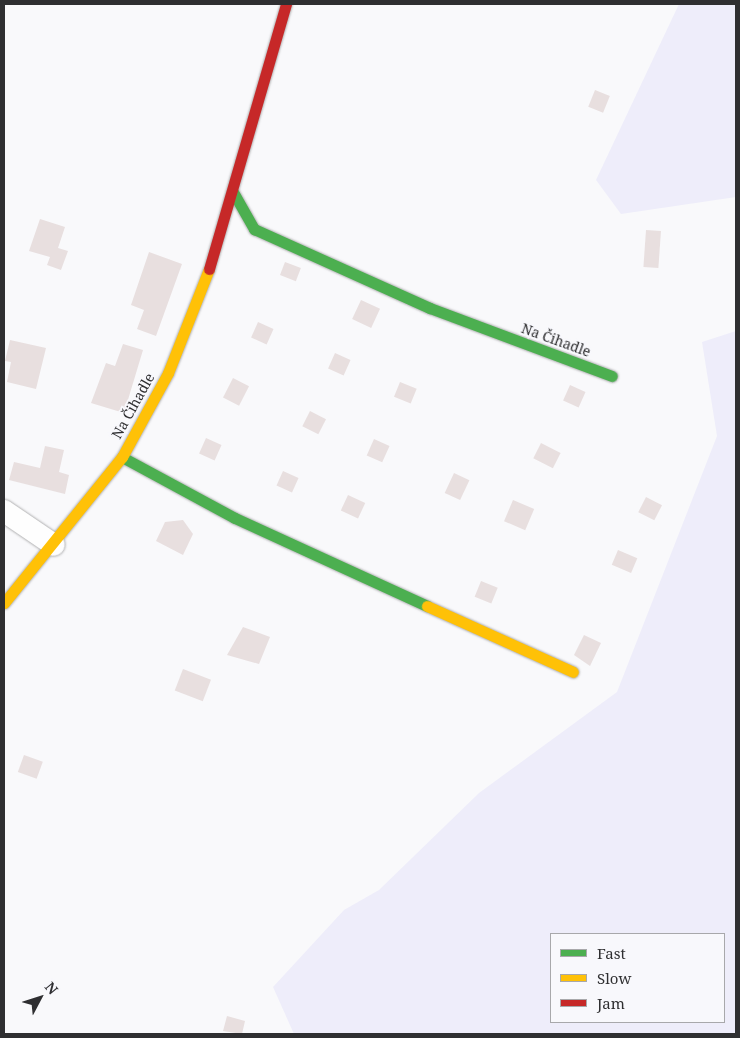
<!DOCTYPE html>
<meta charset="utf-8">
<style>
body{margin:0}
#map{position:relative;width:740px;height:1038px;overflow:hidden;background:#f9f9fb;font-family:"Noto Serif",serif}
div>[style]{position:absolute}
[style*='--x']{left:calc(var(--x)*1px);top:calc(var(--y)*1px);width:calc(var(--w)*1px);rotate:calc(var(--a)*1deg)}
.green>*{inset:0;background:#eeedfa}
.building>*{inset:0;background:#e8dfdf;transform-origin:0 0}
.roads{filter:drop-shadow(0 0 1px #b1b1b2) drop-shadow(0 0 1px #b1b1b2)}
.street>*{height:22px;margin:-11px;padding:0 11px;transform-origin:11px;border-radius:11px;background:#fefefe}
.fast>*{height:11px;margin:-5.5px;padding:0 5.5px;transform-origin:5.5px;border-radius:5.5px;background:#4caf50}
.slow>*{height:11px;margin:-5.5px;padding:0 5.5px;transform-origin:5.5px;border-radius:5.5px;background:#ffc107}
.jam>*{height:11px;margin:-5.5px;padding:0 5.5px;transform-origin:5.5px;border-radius:5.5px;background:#c62828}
span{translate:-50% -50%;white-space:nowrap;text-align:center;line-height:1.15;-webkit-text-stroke:4px #f8f8fc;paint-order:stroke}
.street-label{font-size:14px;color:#2f2f31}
.frame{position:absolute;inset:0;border:5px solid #2f2f31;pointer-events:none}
.legend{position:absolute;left:550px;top:933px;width:175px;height:90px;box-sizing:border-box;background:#f8f8fc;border:1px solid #a8a8ab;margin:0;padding:6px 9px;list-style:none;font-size:15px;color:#2f2f31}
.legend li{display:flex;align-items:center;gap:10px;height:25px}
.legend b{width:25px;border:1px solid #a8a8ab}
.north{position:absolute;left:15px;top:973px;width:50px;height:50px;-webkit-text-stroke:4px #f8f8fc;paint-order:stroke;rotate:50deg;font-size:14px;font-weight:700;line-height:20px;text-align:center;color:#2f2f31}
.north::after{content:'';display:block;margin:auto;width:18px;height:22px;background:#2f2f31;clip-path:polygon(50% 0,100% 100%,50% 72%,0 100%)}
</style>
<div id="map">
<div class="green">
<i style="clip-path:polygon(679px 4px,736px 4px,736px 197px,621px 214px,596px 180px)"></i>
<i style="clip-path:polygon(evenodd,736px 331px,736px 1034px,294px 1034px,273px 987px,344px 910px,379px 890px,479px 793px,617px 692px,717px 436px,702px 342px,736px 331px,551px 934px,724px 934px,724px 1022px,551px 1022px,551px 934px)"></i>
</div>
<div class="building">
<i style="left:595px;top:90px;width:16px;height:18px;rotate:22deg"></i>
<i style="clip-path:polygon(40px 219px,65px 227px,58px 248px,68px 251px,61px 270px,47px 265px,50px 257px,29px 251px)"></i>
<i style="left:646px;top:230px;width:15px;height:37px;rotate:4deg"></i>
<i style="clip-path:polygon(149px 252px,182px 264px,156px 336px,137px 329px,144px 310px,131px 305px)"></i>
<i style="left:285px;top:262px;width:17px;height:14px;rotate:21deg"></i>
<i style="left:361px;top:300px;width:21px;height:21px;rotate:25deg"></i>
<i style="left:258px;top:322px;width:17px;height:17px;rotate:24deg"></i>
<i style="clip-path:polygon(10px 340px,46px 348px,36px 389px,7px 382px,11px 362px,5px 361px)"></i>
<i style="clip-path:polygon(123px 344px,143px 350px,124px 413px,91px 403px,106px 363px,115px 366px)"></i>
<i style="left:335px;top:353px;width:17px;height:17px;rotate:24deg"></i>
<i style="left:233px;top:378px;width:18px;height:22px;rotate:27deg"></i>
<i style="left:400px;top:382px;width:18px;height:16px;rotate:22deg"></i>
<i style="left:570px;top:385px;width:17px;height:17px;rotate:24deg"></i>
<i style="left:310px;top:411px;width:18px;height:17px;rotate:27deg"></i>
<i style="left:206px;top:438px;width:17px;height:17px;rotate:24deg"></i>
<i style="left:374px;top:439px;width:17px;height:18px;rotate:24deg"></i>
<i style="left:541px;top:443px;width:22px;height:17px;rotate:27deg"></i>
<i style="clip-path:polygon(45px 446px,64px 450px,59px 472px,69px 475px,65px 494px,9px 480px,14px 462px,40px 468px)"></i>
<i style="left:283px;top:471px;width:17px;height:16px;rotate:24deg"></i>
<i style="left:454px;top:473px;width:17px;height:22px;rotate:25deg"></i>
<i style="left:348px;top:495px;width:19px;height:17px;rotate:25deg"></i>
<i style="left:646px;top:497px;width:18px;height:17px;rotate:27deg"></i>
<i style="left:513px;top:500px;width:23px;height:23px;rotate:23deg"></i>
<i style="clip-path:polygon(183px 520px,193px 534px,183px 555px,156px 541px,165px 522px)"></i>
<i style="left:618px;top:550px;width:21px;height:16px;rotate:23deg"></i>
<i style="left:481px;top:581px;width:18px;height:17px;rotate:22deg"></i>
<i style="clip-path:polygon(243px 627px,270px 637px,259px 664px,227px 655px)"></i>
<i style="clip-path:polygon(584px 635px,601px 643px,590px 666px,574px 655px)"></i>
<i style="left:183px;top:669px;width:30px;height:23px;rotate:21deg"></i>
<i style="left:24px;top:755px;width:20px;height:18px;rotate:20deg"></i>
<i style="clip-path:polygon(227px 1016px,245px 1021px,242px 1034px,223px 1031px)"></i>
</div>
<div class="roads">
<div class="street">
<i style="--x:4;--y:511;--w:60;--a:34.2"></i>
</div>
<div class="fast">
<i style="--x:233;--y:192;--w:43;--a:60.4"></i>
<i style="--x:254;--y:229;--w:193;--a:24.2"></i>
<i style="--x:430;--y:308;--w:194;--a:20.5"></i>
<i style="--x:122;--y:457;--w:128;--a:28.4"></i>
<i style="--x:235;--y:518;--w:211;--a:24.6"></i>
</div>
<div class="slow">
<i style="--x:4;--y:603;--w:188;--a:-51.1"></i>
<i style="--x:122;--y:457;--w:96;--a:-61.3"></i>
<i style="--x:168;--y:373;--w:112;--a:-68.5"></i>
<i style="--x:427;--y:606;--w:160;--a:24.3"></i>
</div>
<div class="jam">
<i style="--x:209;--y:269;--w:276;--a:-73.8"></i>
</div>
</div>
<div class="street-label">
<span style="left:556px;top:340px;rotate:20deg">Na Čihadle</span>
<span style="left:133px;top:406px;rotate:-61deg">Na Čihadle</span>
</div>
<div class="frame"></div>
<ul class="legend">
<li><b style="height:6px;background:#4caf50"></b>Fast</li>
<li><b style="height:6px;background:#ffc107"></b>Slow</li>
<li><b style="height:6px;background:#c62828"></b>Jam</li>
</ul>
<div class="north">N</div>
</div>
